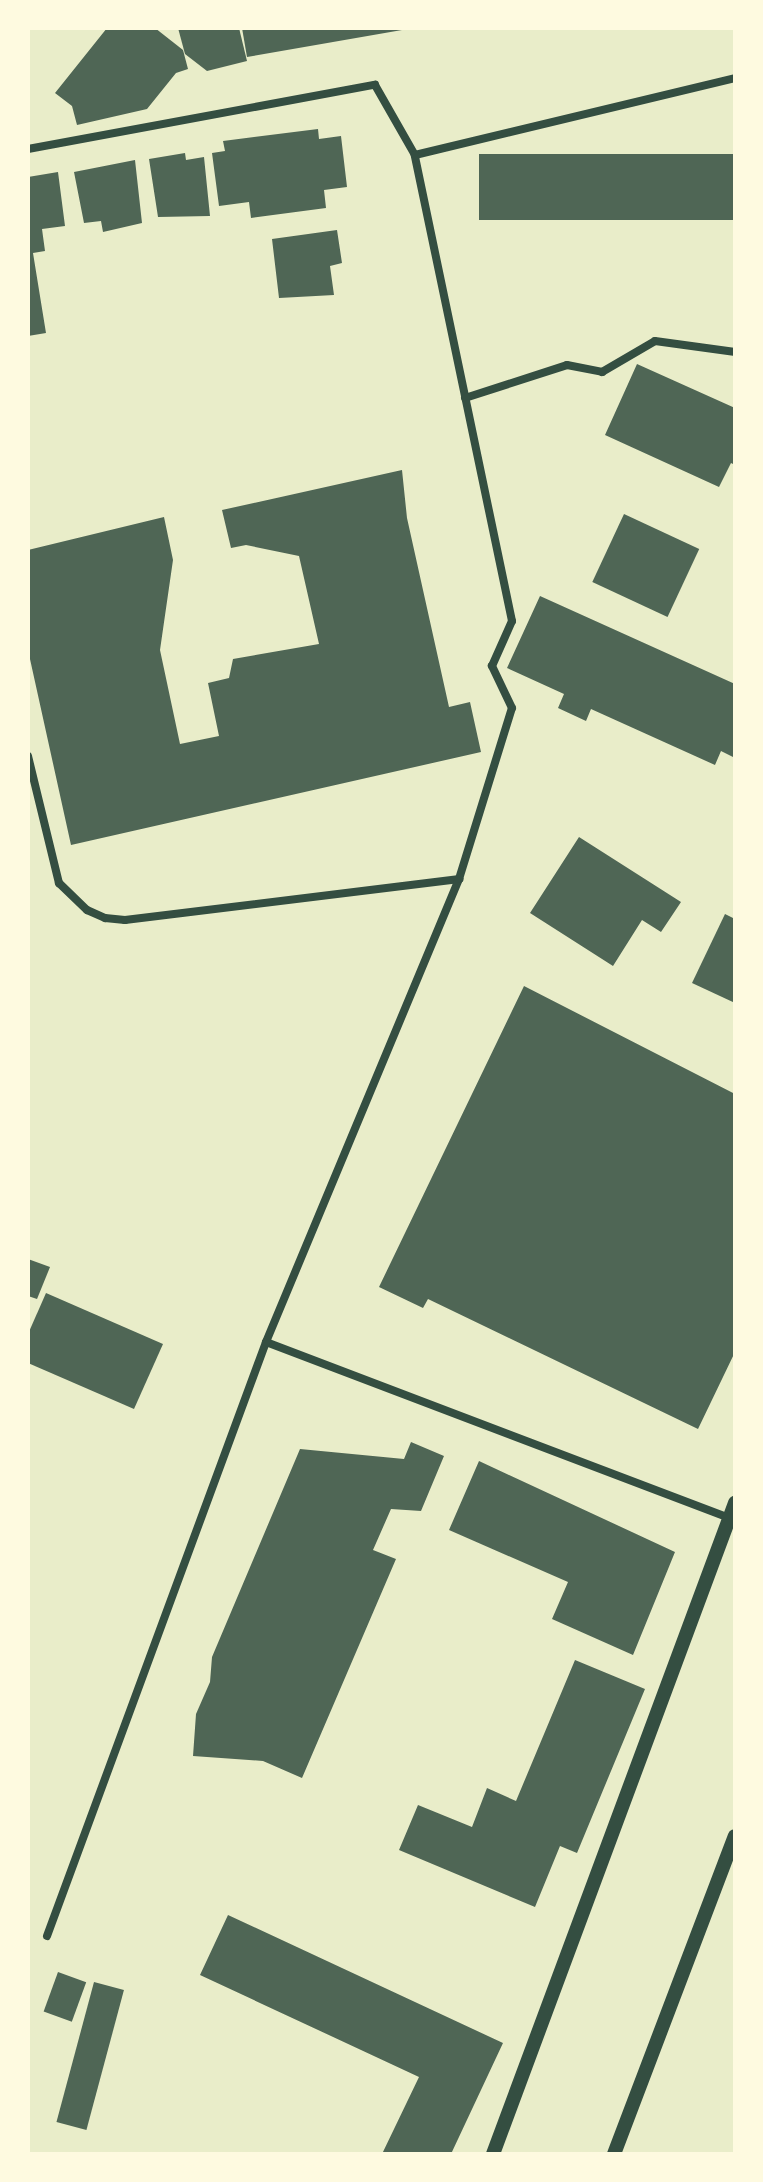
<!DOCTYPE html>
<style>
body{margin:0}
#map{position:relative;width:763px;height:2182px;overflow:hidden;background:#e9edc9;font-family:"Sofia Sans Condensed",sans-serif}
div>[style]{position:absolute}
[style*='--x']{left:calc(var(--x)*1px);top:calc(var(--y)*1px);width:calc(var(--w)*1px);rotate:calc(var(--a)*1deg)}
.building>*{inset:0;background:#4f6655;transform-origin:0 0}
.minor>*{height:8px;margin:-4px;padding:0 4px;transform-origin:4px;border-radius:4px;background:#344e41}
.tertiary>*{height:14px;margin:-7px;padding:0 7px;transform-origin:7px;border-radius:7px;background:#344e41}
span{translate:-50% -50%;white-space:nowrap;text-align:center;line-height:1.15;-webkit-text-stroke:6px #fefae0;paint-order:stroke}
.frame{position:absolute;inset:0;border:30px solid #fefae0;pointer-events:none}
</style>
<div id="map">
<div class="building">
<i style="clip-path:polygon(107px 28px,155px 28px,183px 50px,188px 69px,176px 73px,147px 109px,77px 125px,72px 106px,55px 93px)"></i>
<i style="clip-path:polygon(178px 28px,239px 28px,247px 61px,207px 71px,185px 54px)"></i>
<i style="clip-path:polygon(242px 28px,402px 28px,402px 30px,247px 57px)"></i>
<i style="clip-path:polygon(318px 129px,319px 139px,341px 136px,347px 187px,324px 190px,326px 208px,251px 218px,249px 202px,219px 206px,212px 153px,225px 151px,223px 141px)"></i>
<i style="clip-path:polygon(185px 153px,186px 160px,204px 157px,210px 216px,158px 217px,149px 159px)"></i>
<i style="left:735px;top:154px;width:66px;height:256px;rotate:90deg"></i>
<i style="clip-path:polygon(135px 160px,142px 223px,103px 232px,101px 221px,84px 223px,74px 172px)"></i>
<i style="clip-path:polygon(58px 172px,65px 226px,42px 229px,45px 251px,33px 253px,46px 333px,28px 336px,28px 177px)"></i>
<i style="clip-path:polygon(337px 230px,342px 263px,330px 266px,334px 295px,279px 298px,272px 239px)"></i>
<i style="clip-path:polygon(637px 364px,735px 408px,735px 465px,731px 463px,719px 487px,605px 435px)"></i>
<i style="clip-path:polygon(402px 470px,407px 518px,449px 707px,470px 702px,481px 752px,71px 845px,28px 650px,28px 550px,164px 517px,173px 560px,160px 650px,180px 744px,219px 736px,208px 683px,229px 678px,233px 659px,319px 644px,299px 556px,246px 545px,231px 548px,222px 510px)"></i>
<i style="left:624px;top:514px;width:83px;height:75px;rotate:25deg"></i>
<i style="clip-path:polygon(540px 596px,735px 684px,735px 758px,721px 751px,715px 765px,591px 709px,586px 721px,558px 708px,564px 694px,507px 668px)"></i>
<i style="clip-path:polygon(579px 837px,681px 902px,661px 932px,642px 920px,613px 966px,530px 913px)"></i>
<i style="clip-path:polygon(725px 914px,735px 919px,735px 1003px,692px 983px)"></i>
<i style="clip-path:polygon(524px 986px,735px 1094px,735px 1352px,698px 1429px,428px 1299px,423px 1308px,379px 1287px)"></i>
<i style="clip-path:polygon(28px 1259px,50px 1267px,37px 1299px,28px 1296px)"></i>
<i style="clip-path:polygon(46px 1293px,163px 1344px,134px 1409px,28px 1363px,28px 1334px)"></i>
<i style="clip-path:polygon(411px 1442px,444px 1456px,421px 1511px,391px 1509px,373px 1550px,396px 1559px,302px 1778px,263px 1761px,193px 1756px,196px 1714px,210px 1682px,212px 1657px,300px 1449px,404px 1459px)"></i>
<i style="clip-path:polygon(479px 1461px,675px 1552px,633px 1655px,552px 1619px,568px 1582px,449px 1530px)"></i>
<i style="clip-path:polygon(575px 1660px,645px 1689px,577px 1853px,560px 1846px,535px 1907px,399px 1850px,418px 1805px,472px 1827px,487px 1788px,516px 1801px)"></i>
<i style="clip-path:polygon(228px 1915px,503px 2043px,451px 2154px,382px 2154px,419px 2077px,200px 1975px)"></i>
<i style="left:58px;top:1972px;width:30px;height:42px;rotate:20deg"></i>
<i style="left:94px;top:1982px;width:31px;height:145px;rotate:15deg"></i>
</div>
<div class="minor">
<i style="--x:28;--y:149;--w:353;--a:-10.5"></i>
<i style="--x:375;--y:85;--w:81;--a:60.3"></i>
<i style="--x:415;--y:155;--w:329;--a:-13.5"></i>
<i style="--x:465;--y:398;--w:107;--a:-17.9"></i>
<i style="--x:567;--y:365;--w:36;--a:11"></i>
<i style="--x:602;--y:372;--w:61;--a:-30.3"></i>
<i style="--x:655;--y:341;--w:81;--a:7.8"></i>
<i style="--x:28;--y:756;--w:131;--a:76.3"></i>
<i style="--x:59;--y:883;--w:39;--a:44"></i>
<i style="--x:87;--y:910;--w:20;--a:24"></i>
<i style="--x:105;--y:918;--w:20;--a:6"></i>
<i style="--x:125;--y:920;--w:337;--a:-7"></i>
<i style="--x:266;--y:1342;--w:495;--a:20.8"></i>
<i style="--x:47;--y:1936;--w:633;--a:-69.76"></i>
<i style="--x:266;--y:1342;--w:502;--a:-67.37"></i>
<i style="--x:459;--y:879;--w:179;--a:-72.8"></i>
<i style="--x:512;--y:708;--w:47;--a:-115.5"></i>
<i style="--x:492;--y:666;--w:49;--a:-66"></i>
<i style="--x:512;--y:621;--w:476;--a:-101.8"></i>
</div>
<div class="tertiary">
<i style="--x:493;--y:2154;--w:695;--a:-69.61"></i>
<i style="--x:614;--y:2154;--w:340;--a:-69.2"></i>
</div>
<div class="frame"></div>
</div>
